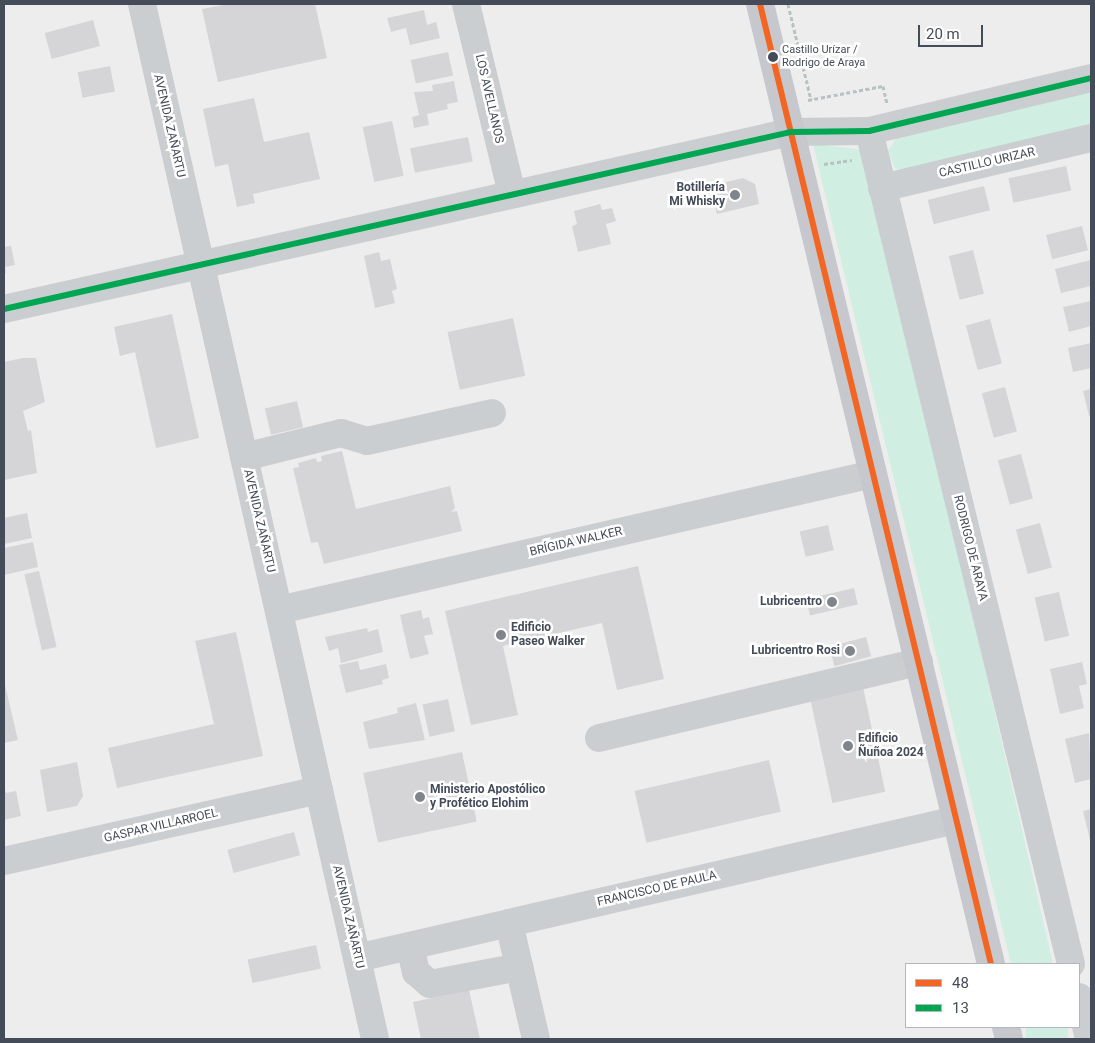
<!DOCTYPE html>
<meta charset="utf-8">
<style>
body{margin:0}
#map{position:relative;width:1095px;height:1043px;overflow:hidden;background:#eeeded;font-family:Roboto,sans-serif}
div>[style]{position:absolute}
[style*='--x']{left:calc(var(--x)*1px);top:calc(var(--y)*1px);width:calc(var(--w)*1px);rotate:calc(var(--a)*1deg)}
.green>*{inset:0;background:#d0eee1;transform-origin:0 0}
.building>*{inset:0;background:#d5d5d7;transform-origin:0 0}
.path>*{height:3px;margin-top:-1.5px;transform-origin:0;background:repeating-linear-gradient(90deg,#b7c2c2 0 4px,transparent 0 6.5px)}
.minor>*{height:28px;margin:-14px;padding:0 14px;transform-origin:14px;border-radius:14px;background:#cbced1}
.major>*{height:28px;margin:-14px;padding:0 14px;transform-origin:14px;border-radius:14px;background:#c6c8ce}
.bus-1>*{height:6px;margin:-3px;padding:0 3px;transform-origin:3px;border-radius:3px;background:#f26522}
.bus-2>*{height:6px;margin:-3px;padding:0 3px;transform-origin:3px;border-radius:3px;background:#00a651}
.dots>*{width:14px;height:14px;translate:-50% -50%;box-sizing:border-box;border:2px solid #fff;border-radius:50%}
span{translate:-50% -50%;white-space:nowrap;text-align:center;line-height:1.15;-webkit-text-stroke:5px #fff;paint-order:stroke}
.bus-label{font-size:11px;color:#444c5a}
.left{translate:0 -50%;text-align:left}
.street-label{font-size:12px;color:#444c5a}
.poi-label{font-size:12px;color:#444c5a;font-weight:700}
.right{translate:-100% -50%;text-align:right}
.frame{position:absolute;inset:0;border:5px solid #444c5a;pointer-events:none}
.legend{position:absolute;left:905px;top:963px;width:175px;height:65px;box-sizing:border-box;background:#fff;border:1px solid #b4b7bd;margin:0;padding:6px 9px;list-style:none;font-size:15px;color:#444c5a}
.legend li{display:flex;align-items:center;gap:10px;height:25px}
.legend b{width:25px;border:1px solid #b4b7bd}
.scale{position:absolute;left:918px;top:25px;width:65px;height:22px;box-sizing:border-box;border:2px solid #444c5a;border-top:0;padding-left:6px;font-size:15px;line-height:18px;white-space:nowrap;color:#444c5a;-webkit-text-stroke:4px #fff;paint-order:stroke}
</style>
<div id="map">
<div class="green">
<i style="clip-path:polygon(1091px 91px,1091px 129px,908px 173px,895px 168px,888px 151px,898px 136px)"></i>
<i style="clip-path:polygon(813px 144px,865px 150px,1053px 964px,1011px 964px)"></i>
<i style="left:1026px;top:1027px;width:42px;height:12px"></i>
</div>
<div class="building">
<i style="clip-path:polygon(228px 4px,315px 4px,327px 58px,218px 82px,202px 9px)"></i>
<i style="clip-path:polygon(424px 10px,427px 25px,436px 22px,440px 38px,410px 45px,406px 28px,391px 32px,387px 18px)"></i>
<i style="left:93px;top:20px;width:27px;height:50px;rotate:75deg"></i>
<i style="left:448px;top:52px;width:24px;height:38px;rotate:78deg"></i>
<i style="left:110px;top:66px;width:26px;height:33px;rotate:79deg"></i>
<i style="clip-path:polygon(454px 81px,458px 102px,447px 104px,448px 109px,427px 114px,429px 125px,414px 128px,412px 117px,419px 115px,414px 92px,433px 91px,432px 85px)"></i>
<i style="clip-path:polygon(254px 98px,264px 142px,309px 132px,320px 179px,253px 194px,255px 203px,237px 207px,228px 164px,215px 167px,203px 109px)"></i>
<i style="left:392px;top:121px;width:56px;height:30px;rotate:78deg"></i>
<i style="left:468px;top:137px;width:25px;height:59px;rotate:79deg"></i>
<i style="left:1066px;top:166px;width:25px;height:59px;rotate:78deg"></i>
<i style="clip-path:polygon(743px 178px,755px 184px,759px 204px,717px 214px,710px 186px)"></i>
<i style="left:984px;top:186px;width:25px;height:58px;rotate:76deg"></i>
<i style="clip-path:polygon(600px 204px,602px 210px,612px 208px,616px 221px,606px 224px,611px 244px,578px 252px,572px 226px,577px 224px,574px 211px)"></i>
<i style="left:1082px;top:226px;width:25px;height:37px;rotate:76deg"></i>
<i style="clip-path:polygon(11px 246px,15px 265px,5px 267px,6px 273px,4px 273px,4px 247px)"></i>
<i style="left:973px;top:250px;width:45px;height:25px;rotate:76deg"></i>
<i style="clip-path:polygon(379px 252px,381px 261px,390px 259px,397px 289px,392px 291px,395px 303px,375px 308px,364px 256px)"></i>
<i style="clip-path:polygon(1091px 260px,1091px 286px,1061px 293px,1055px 269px)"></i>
<i style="clip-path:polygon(1091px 301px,1091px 326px,1069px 332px,1063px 307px)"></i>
<i style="clip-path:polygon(172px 314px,199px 438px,156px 448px,135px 352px,120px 356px,114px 327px)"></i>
<i style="left:513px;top:318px;width:59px;height:67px;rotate:78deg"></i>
<i style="left:990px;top:319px;width:46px;height:25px;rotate:75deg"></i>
<i style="clip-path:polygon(1091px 343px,1091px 368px,1073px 372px,1068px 348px)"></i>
<i style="clip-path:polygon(23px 358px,36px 358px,45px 402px,23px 411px,28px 431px,31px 430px,37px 473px,4px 480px,4px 362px)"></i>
<i style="left:1005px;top:387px;width:46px;height:24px;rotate:75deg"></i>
<i style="clip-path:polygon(1091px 389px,1091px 415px,1089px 416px,1083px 391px)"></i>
<i style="left:297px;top:401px;width:27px;height:33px;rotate:77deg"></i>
<i style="clip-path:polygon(342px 451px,356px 509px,450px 486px,455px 508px,451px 512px,457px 511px,462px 531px,324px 564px,318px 542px,311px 543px,293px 468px,299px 467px,298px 463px,316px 458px,317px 462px,322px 461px,321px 456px)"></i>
<i style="left:1021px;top:454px;width:46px;height:24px;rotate:75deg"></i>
<i style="clip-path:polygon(27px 513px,32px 538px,4px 544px,4px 518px)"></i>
<i style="left:1040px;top:523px;width:46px;height:25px;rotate:75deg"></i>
<i style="left:828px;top:525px;width:26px;height:29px;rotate:77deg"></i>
<i style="clip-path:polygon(33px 542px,38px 567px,4px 575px,4px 548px)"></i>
<i style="clip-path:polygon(638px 566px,664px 679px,617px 690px,602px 623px,503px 646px,518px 715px,471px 725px,445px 611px)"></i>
<i style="left:39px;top:571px;width:78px;height:15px;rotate:77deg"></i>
<i style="left:854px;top:588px;width:17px;height:49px;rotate:77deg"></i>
<i style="left:1059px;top:592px;width:45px;height:25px;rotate:77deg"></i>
<i style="clip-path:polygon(421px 610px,423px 619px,429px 617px,433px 634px,424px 636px,429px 654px,410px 659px,400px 615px)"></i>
<i style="clip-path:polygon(367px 628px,368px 632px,378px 629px,383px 652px,341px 663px,338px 648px,329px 651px,325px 637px)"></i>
<i style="clip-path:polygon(236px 632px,263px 756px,117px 788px,108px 748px,214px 724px,195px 641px)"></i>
<i style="left:866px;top:637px;width:20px;height:38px;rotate:75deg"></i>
<i style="clip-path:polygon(358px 661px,360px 670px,386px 664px,389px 678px,382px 680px,383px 684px,346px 693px,339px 665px)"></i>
<i style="clip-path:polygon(1082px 662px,1087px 684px,1079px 686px,1084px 708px,1060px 714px,1050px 669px)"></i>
<i style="clip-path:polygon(4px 681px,18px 740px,4px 743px)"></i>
<i style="left:863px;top:687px;width:107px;height:54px;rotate:78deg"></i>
<i style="left:448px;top:699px;width:33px;height:26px;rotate:78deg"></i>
<i style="clip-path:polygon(416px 703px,425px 740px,369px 749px,363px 722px,398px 713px,397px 708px)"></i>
<i style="clip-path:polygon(1089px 733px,1091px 779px,1075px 783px,1065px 739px)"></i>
<i style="left:462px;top:752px;width:71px;height:101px;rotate:78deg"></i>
<i style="left:769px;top:760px;width:53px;height:138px;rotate:77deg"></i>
<i style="clip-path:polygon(77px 762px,83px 796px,77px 806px,47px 812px,40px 770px)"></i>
<i style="clip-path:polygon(4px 787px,6px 793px,16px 791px,21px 816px,4px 820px)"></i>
<i style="clip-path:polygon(1091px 809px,1091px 844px,1083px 811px)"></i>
<i style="left:294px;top:832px;width:24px;height:69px;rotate:75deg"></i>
<i style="left:316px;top:945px;width:24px;height:70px;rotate:78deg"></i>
<i style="clip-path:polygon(469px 990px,480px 1039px,421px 1039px,413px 1002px)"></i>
</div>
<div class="path">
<i style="--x:788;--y:4;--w:99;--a:76.5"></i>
<i style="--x:808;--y:100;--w:76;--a:-10.6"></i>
<i style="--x:883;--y:86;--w:17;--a:77"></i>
<i style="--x:824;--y:164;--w:28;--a:-8"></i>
</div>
<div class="minor">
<i style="--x:142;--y:4;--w:1061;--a:77.31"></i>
<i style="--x:466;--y:4;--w:195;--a:76.4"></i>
<i style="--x:869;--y:131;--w:857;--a:76.37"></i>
<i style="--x:882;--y:188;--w:215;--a:-13.5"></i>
<i style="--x:4;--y:309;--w:807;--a:-12.68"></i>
<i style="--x:791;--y:132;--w:78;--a:-0.7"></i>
<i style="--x:869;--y:131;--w:228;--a:-13.4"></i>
<i style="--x:244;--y:457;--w:100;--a:-13.9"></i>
<i style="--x:341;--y:433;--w:27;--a:17"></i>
<i style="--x:367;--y:441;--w:128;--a:-12.6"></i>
<i style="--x:279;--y:610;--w:609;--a:-12.9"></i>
<i style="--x:599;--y:738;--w:329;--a:-13.4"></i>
<i style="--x:4;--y:861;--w:323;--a:-12.7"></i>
<i style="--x:509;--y:923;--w:119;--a:76.9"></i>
<i style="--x:410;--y:946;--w:27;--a:77"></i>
<i style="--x:416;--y:972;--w:18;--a:41"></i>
<i style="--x:430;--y:984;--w:91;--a:-10.8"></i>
<i style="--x:357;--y:958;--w:615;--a:-12.97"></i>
<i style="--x:1079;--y:997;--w:43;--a:76.6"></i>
</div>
<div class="major">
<i style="--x:760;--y:4;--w:987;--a:76.47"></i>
<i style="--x:1006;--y:1027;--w:12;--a:76"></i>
</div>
<div class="bus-1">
<i style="--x:760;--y:4;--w:987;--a:76.47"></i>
</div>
<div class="bus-2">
<i style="--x:4;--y:309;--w:807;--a:-12.68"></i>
<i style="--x:791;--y:132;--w:78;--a:-0.7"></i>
<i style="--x:869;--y:131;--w:228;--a:-13.4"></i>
</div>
<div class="dots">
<i style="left:773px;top:57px;background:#444c5a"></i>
<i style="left:735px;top:195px;background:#80848d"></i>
<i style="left:832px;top:602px;background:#80848d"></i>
<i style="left:501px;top:635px;background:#80848d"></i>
<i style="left:850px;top:651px;background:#80848d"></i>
<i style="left:848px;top:746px;background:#80848d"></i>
<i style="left:420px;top:797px;background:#80848d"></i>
</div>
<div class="bus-label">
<span class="left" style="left:782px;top:57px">Castillo Urízar /<br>Rodrigo de Araya</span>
</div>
<div class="street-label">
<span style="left:489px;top:99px;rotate:77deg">LOS AVELLANOS</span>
<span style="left:169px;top:126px;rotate:77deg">AVENIDA ZAÑARTU</span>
<span style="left:987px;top:163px;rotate:-13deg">CASTILLO URIZAR</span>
<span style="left:259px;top:521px;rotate:77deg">AVENIDA ZAÑARTU</span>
<span style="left:576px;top:542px;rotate:-13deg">BRÍGIDA WALKER</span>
<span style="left:970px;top:548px;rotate:76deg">RODRIGO DE ARAYA</span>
<span style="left:161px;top:826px;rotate:-13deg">GASPAR VILLARROEL</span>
<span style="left:657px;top:889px;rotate:-13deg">FRANCISCO DE PAULA</span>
<span style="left:348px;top:917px;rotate:77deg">AVENIDA ZAÑARTU</span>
</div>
<div class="poi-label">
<span class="right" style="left:725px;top:195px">Botillería<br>Mi Whisky</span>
<span class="right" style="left:822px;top:602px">Lubricentro</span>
<span class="left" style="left:511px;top:635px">Edificio<br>Paseo Walker</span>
<span class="right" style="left:840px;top:651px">Lubricentro Rosi</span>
<span class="left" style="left:858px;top:746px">Edificio<br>Ñuñoa 2024</span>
<span class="left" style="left:430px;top:797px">Ministerio Apostólico<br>y Profético Elohim</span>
</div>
<div class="frame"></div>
<ul class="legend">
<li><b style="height:6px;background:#f26522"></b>48</li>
<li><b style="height:6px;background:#00a651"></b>13</li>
</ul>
<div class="scale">20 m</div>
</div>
